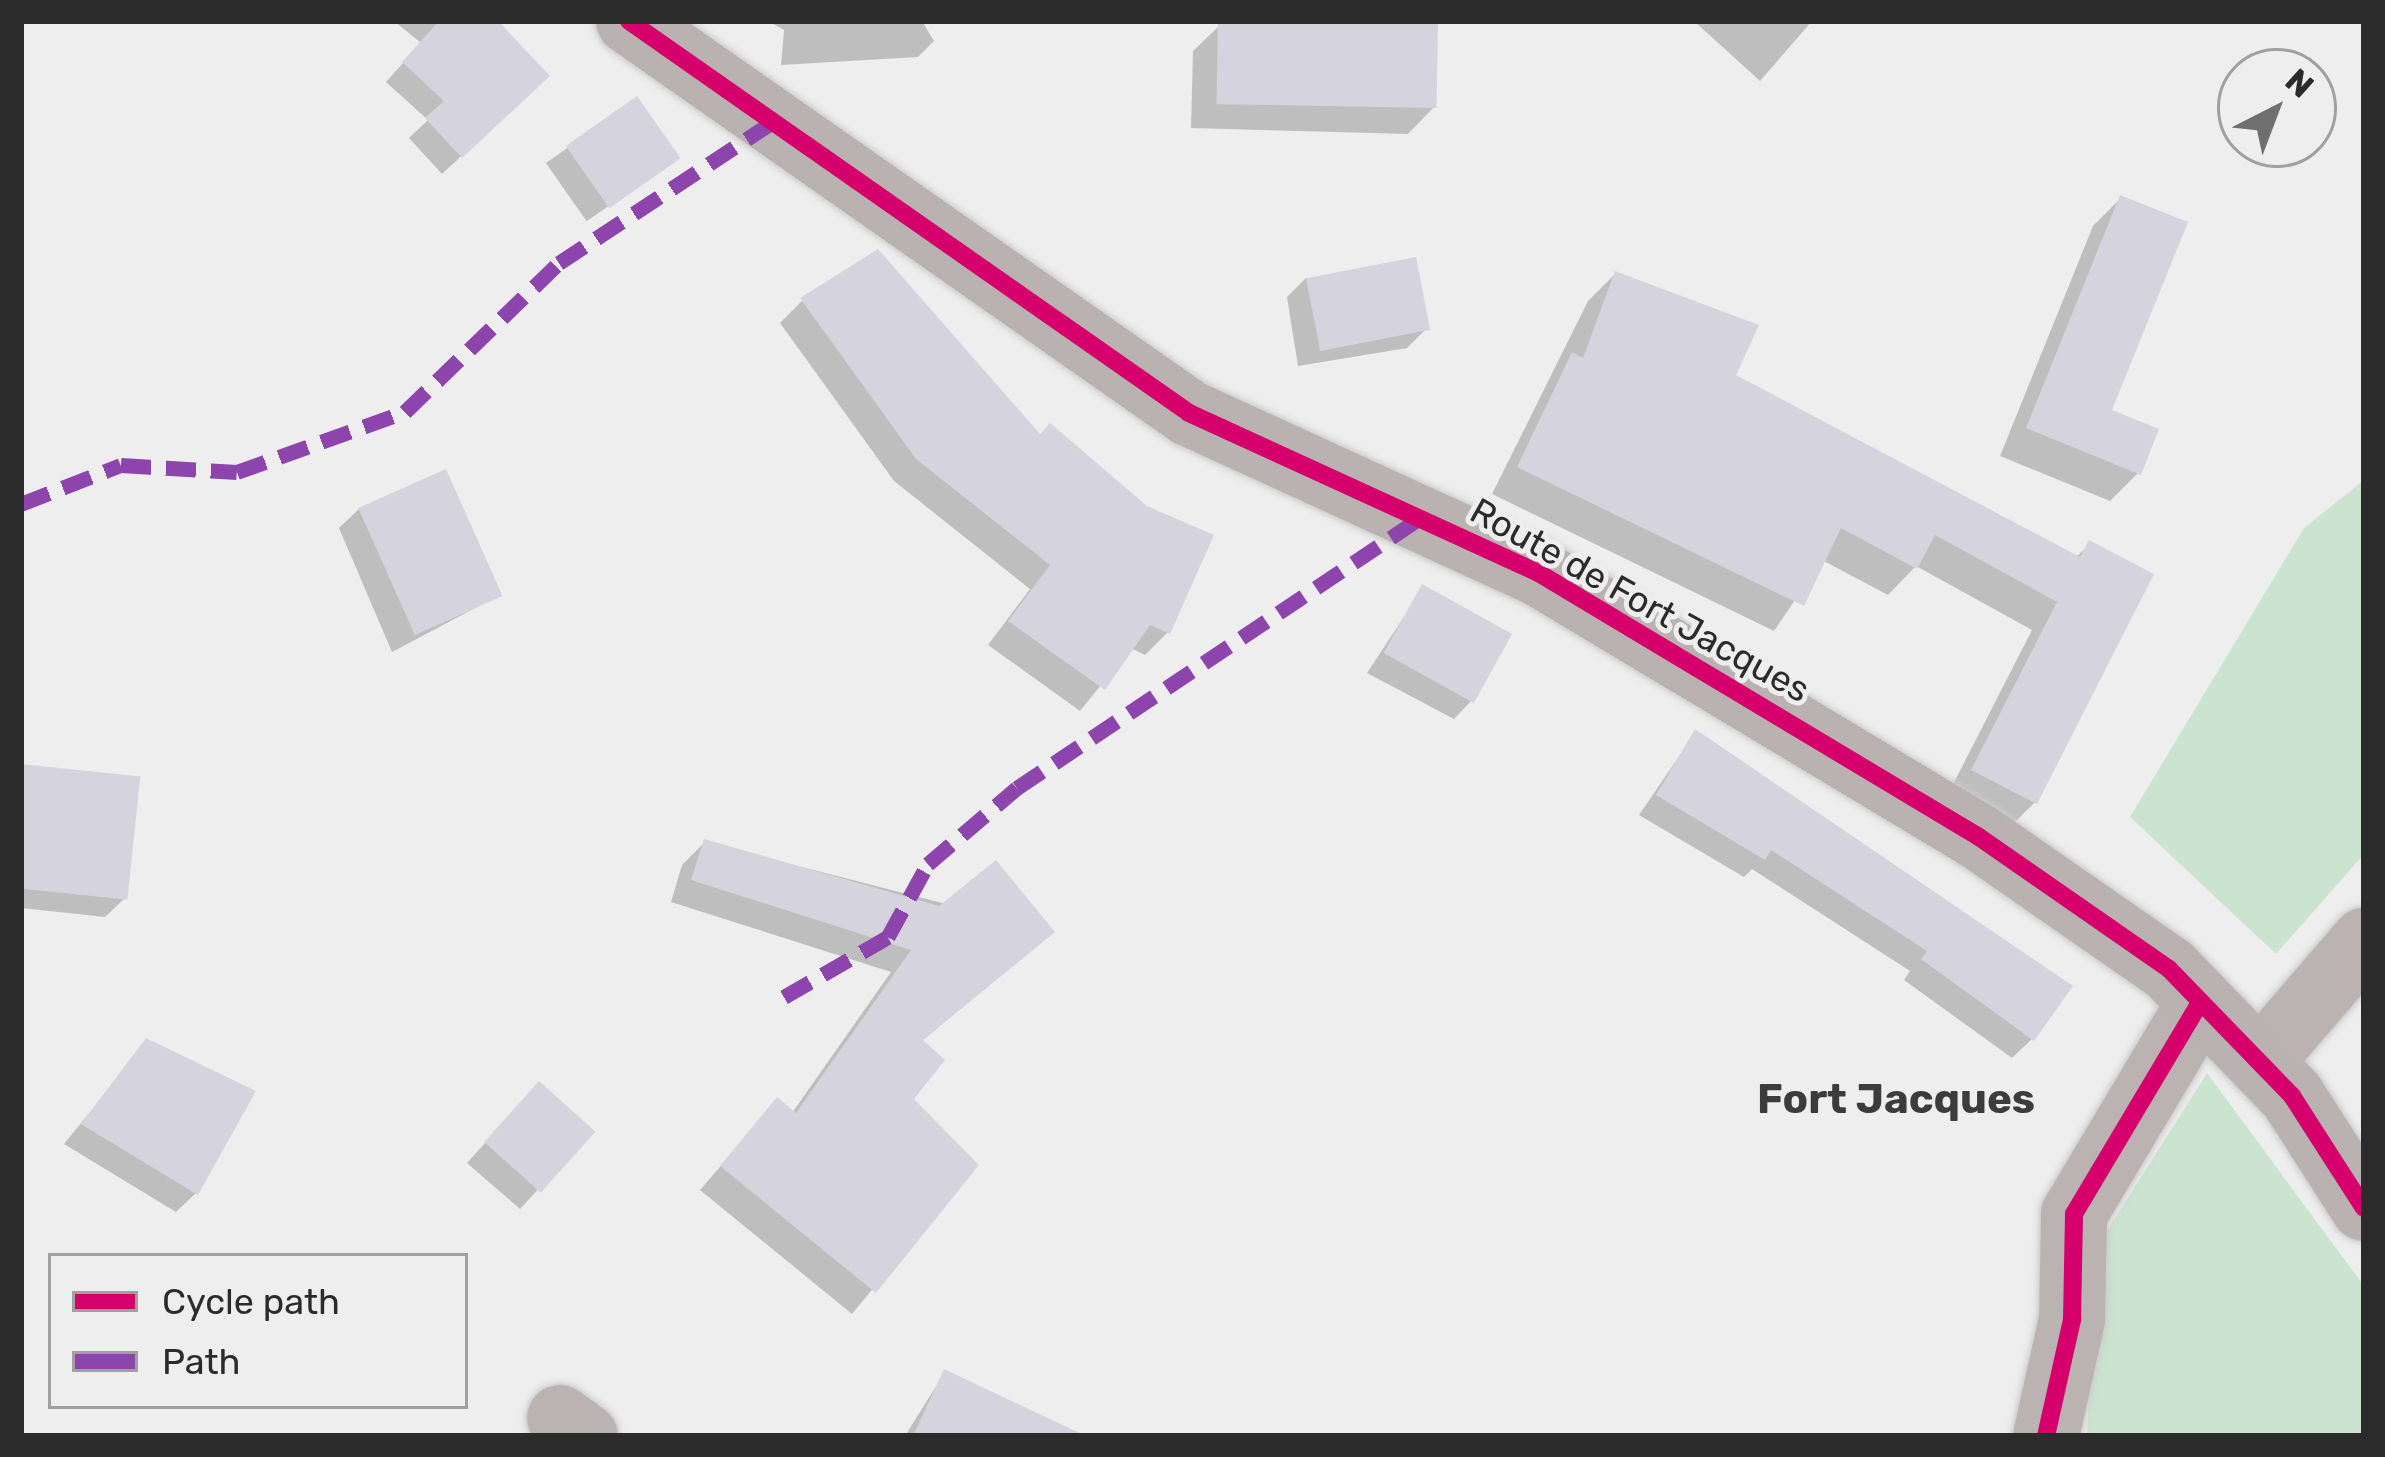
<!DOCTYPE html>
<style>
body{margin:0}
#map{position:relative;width:2385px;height:1457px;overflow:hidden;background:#eeeeef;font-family:Rubik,sans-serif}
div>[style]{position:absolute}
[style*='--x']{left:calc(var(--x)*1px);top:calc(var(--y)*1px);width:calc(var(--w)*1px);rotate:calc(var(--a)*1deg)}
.green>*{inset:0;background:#cae4cf}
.shadow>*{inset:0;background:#0003;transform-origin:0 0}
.building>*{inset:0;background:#d5d4de;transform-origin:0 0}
.roads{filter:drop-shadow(0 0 3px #cbcbcc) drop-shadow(0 0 3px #cbcbcc)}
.street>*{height:66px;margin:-33px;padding:0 33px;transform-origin:33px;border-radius:33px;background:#bbb2b2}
.secondary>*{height:66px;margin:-33px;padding:0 33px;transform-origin:33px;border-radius:33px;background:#b9b2b1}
.quiet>*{height:15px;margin-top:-7.5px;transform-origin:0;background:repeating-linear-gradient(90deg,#8e44ad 0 30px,transparent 0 45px)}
.cycleway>*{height:18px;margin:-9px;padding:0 9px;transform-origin:9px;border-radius:9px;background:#d6006c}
span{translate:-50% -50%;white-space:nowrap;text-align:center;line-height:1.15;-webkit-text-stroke:10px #eeeeef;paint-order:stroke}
.street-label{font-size:36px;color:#2b2b2c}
.quarter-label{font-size:42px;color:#3c3c3d;font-weight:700}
.frame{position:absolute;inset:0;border:24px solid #2b2b2c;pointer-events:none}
.legend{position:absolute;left:48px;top:1253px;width:420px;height:156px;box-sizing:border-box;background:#eeeeef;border:3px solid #a0a0a1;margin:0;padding:15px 21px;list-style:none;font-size:36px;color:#2b2b2c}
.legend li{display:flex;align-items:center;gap:24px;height:60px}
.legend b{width:60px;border:3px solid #a0a0a1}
.north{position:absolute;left:2217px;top:48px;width:120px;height:120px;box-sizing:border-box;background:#eeeeef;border:3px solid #a0a0a1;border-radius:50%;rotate:42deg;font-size:33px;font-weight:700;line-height:48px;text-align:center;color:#2b2b2c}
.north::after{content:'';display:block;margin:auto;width:42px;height:54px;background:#6f6f70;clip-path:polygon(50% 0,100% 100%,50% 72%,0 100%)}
</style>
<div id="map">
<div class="green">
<i style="clip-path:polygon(2364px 480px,2364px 854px,2276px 954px,2130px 817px,2304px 528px)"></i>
<i style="clip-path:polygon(2207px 1073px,2364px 1286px,2364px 1436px,2087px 1436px,2095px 1250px)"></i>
</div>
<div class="shadow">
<i style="clip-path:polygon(394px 21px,494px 21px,528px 94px,442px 174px,409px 138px,428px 120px,386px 82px,421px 43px)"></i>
<i style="clip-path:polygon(768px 21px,922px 21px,934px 41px,918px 57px,781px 65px,784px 30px)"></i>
<i style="clip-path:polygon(1321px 21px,1435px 21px,1434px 107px,1408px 134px,1191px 128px,1193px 51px,1220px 25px)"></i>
<i style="clip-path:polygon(1694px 21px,1812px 21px,1760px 81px)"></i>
<i style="left:636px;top:100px;width:71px;height:110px;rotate:55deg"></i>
<i style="clip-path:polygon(2121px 198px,2108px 412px,2138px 473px,2110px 501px,2000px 456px,2093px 226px)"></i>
<i style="clip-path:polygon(1615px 274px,1732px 376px,2075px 558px,2090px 544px,2034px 803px,2007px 830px,1946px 798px,2032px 630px,1916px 566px,1888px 595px,1822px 560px,1774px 631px,1492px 494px,1588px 301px)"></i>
<i style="clip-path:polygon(1306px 278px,1426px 329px,1407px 348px,1298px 366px,1287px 297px)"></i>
<i style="clip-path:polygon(802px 301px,1168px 632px,1145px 655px,1131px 648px,1080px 711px,988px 645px,1030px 589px,894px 481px,780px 323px)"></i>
<i style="clip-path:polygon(359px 509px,498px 596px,392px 652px,339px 528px)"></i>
<i style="clip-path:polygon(1423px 588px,1473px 699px,1454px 719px,1367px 673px)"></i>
<i style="clip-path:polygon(1695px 733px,2032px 1039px,2012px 1058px,1904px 980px,1910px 971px,1752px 869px,1744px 877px,1639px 815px)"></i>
<i style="clip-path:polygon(21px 767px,125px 898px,105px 917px,21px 908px)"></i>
<i style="clip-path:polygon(705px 842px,1051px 931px,921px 1042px,910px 1099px,975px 1165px,852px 1314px,700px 1190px,777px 1101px,792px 1113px,891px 972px,671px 902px,682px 865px)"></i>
<i style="clip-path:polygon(147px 1042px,196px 1193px,176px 1212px,64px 1144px)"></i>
<i style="clip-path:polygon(520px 1104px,591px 1132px,520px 1209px,467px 1163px)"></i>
<i style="clip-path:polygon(945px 1372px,1021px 1436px,905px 1436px)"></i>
</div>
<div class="building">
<i style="clip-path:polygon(439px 21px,498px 21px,550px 76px,462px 158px,425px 118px,444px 101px,402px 62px)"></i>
<i style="left:1438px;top:21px;width:87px;height:220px;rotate:91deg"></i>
<i style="left:637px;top:96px;width:76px;height:87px;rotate:55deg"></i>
<i style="clip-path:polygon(2120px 195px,2188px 222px,2112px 410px,2159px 429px,2141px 475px,2026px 428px)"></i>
<i style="clip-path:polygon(878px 249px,1040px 434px,1050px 423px,1147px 506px,1214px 535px,1170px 634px,1150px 625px,1105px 690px,1008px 621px,1050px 565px,916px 459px,800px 298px)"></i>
<i style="left:1416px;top:257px;width:74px;height:112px;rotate:79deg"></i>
<i style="clip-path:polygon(1615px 271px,1759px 325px,1736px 375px,2080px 557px,2089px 540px,2154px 574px,2037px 804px,1971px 770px,2057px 602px,1935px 535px,1917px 569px,1841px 528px,1804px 606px,1517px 467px,1572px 352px,1583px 358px)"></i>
<i style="left:446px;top:469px;width:139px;height:96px;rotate:66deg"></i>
<i style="left:1422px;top:584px;width:103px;height:79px;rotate:29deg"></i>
<i style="clip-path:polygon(1695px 729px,2073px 986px,2034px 1041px,1921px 959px,1927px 951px,1771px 850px,1765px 860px,1656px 795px)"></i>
<i style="left:21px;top:764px;width:120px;height:124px;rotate:6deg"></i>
<i style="clip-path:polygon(704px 839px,939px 906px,996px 860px,1055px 932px,923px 1040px,945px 1060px,914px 1099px,979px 1165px,876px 1293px,720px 1166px,777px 1097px,796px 1113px,911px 950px,691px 880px)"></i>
<i style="clip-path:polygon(146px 1038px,256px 1091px,198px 1195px,81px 1124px)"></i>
<i style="left:539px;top:1081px;width:76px;height:82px;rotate:42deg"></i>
<i style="clip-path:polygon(944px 1369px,1086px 1436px,913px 1436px)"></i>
</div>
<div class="roads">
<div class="street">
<i style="--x:2260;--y:1062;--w:160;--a:-49.3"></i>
<i style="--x:560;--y:1418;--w:31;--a:36"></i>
<i style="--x:2046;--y:1436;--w:119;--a:-77.4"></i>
<i style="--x:2072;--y:1320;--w:106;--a:-88.9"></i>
<i style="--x:2074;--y:1214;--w:246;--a:-59.2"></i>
</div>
<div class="secondary">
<i style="--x:629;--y:21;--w:684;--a:34.99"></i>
<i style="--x:1189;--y:413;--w:383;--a:24.6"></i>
<i style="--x:1537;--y:572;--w:515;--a:30.94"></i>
<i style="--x:1979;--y:837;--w:231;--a:34.8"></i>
<i style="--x:2169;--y:969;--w:177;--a:45.9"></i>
<i style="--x:2292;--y:1096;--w:133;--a:57.3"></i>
</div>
</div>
<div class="quiet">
<i style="--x:21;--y:504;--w:107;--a:-21.3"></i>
<i style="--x:121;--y:465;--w:116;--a:3.5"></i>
<i style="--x:237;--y:472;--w:178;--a:-19.7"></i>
<i style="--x:405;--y:412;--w:214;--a:-44.1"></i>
<i style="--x:559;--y:263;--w:261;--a:-33.4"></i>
<i style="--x:784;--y:997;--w:120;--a:-30"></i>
<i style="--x:888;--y:937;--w:83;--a:-61.3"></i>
<i style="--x:928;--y:864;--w:117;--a:-40.5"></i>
<i style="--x:1017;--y:788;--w:486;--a:-33.8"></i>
</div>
<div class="cycleway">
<i style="--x:629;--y:21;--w:684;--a:34.99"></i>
<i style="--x:1189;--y:413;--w:383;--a:24.6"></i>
<i style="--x:1537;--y:572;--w:515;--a:30.94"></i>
<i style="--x:1979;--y:837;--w:231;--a:34.8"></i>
<i style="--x:2169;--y:969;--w:177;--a:45.9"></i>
<i style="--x:2292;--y:1096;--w:133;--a:57.3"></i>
<i style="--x:2046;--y:1436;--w:119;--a:-77.4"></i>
<i style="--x:2072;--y:1320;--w:106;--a:-88.9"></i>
<i style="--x:2074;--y:1214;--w:246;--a:-59.2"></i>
</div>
<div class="street-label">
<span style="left:1640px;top:600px;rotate:29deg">Route de Fort Jacques</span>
</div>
<div class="quarter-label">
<span style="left:1896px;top:1099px">Fort Jacques</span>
</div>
<div class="frame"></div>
<ul class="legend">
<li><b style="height:15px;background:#d6006c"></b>Cycle path</li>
<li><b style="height:15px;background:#8e44ad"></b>Path</li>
</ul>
<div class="north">N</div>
</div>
